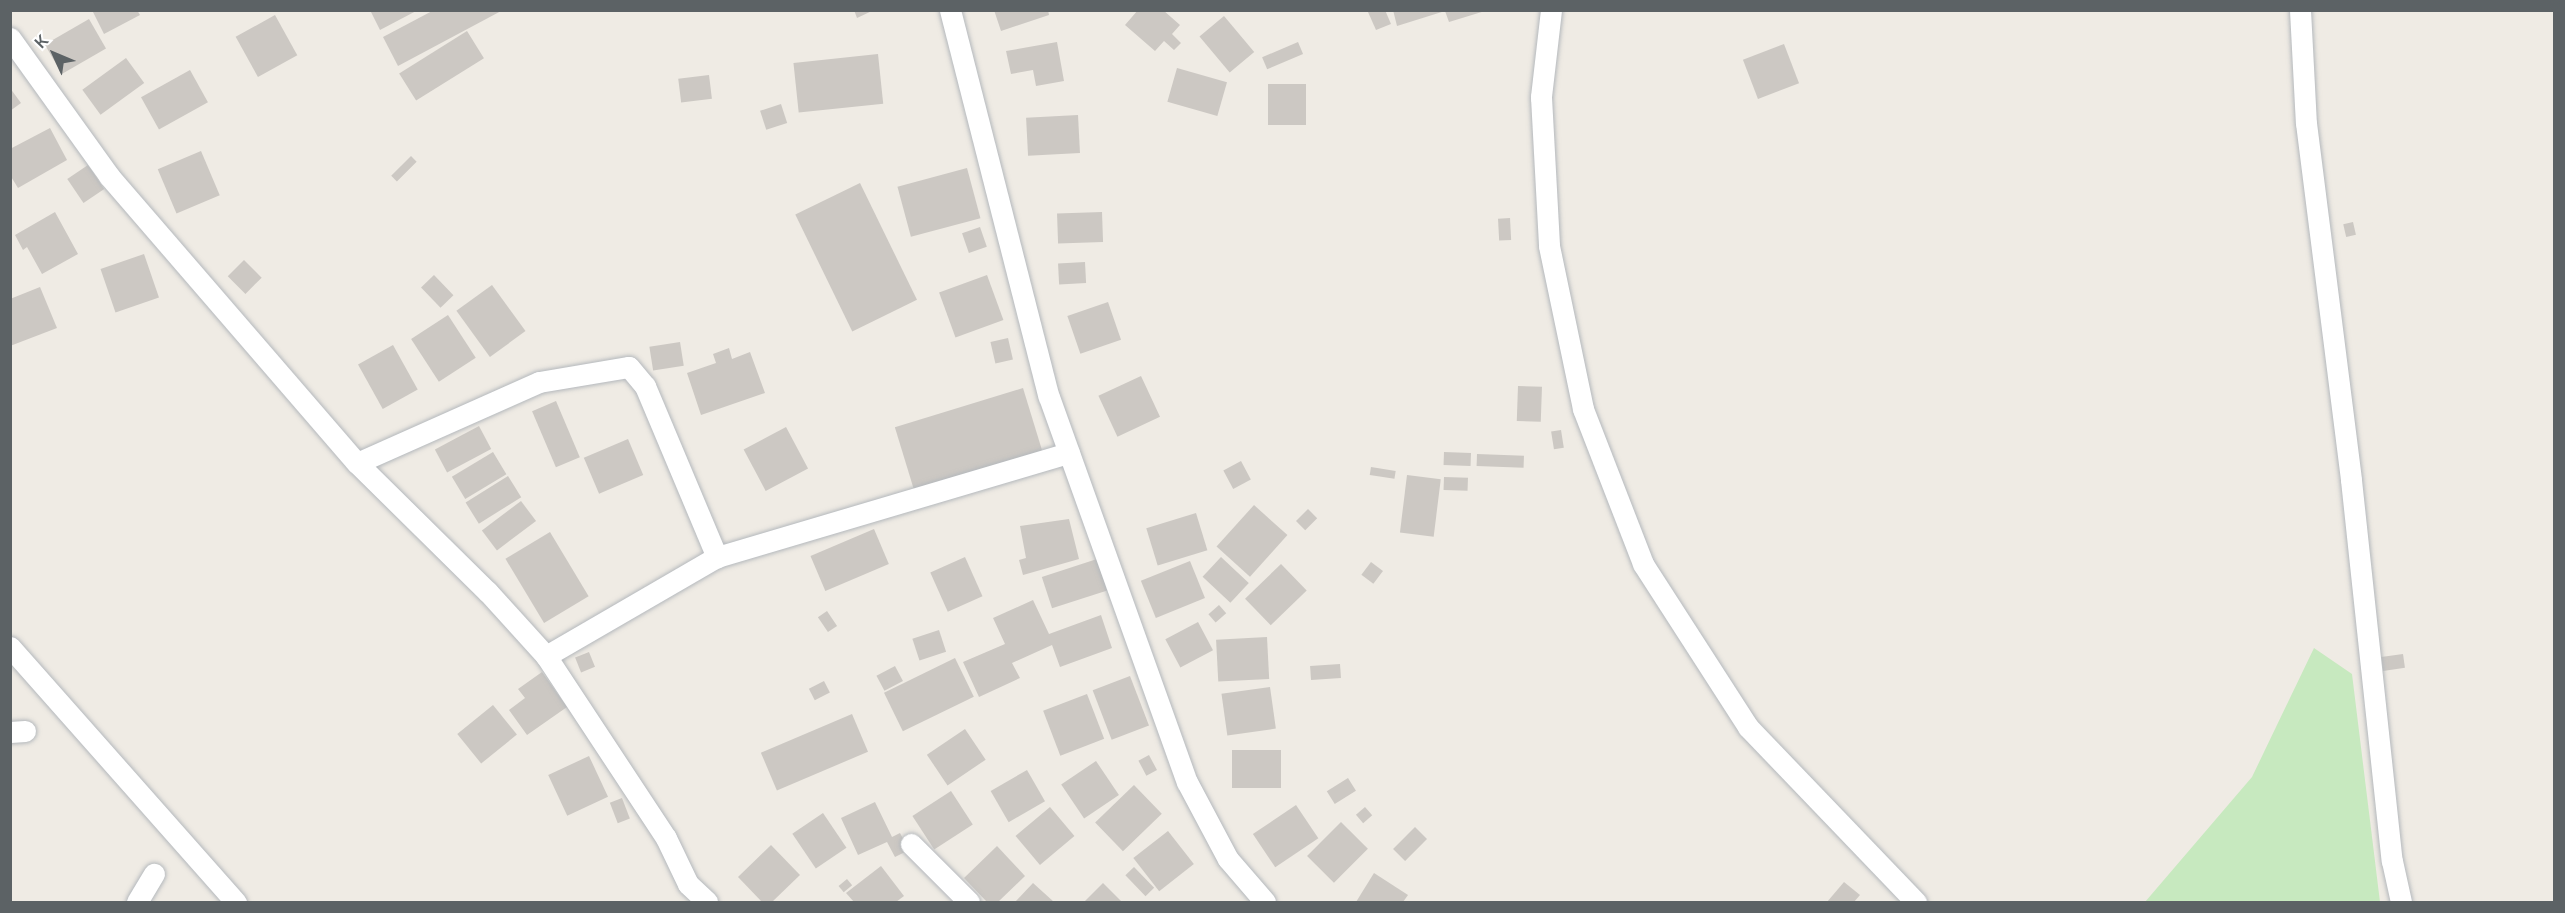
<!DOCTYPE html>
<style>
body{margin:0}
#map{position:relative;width:2565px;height:913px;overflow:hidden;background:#efebe4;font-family:Lato,sans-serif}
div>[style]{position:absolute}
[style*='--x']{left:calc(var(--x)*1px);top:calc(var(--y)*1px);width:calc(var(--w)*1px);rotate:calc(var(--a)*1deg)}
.green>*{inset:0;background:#c7e9bf}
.building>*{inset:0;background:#ccc8c3;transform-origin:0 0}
.roads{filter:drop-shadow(0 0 2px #b4b8bc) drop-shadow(0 0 2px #b4b8bc)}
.minor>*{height:21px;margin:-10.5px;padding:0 10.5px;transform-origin:10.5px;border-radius:10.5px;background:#fff}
span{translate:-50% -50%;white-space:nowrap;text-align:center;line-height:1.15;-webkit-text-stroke:5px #fff;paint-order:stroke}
.frame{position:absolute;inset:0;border:12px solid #5c6265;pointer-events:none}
.north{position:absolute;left:24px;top:24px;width:60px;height:60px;-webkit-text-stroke:4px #fff;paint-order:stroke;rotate:314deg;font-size:16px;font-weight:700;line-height:24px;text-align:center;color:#5c6265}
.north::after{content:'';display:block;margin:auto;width:21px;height:27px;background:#5c6265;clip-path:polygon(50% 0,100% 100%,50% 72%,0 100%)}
</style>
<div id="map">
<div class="green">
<i style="clip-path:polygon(2314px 648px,2352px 674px,2380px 902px,2145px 902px,2252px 777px)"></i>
</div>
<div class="building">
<i style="clip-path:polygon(92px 10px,137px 10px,140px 15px,104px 34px)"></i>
<i style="clip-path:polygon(370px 10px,418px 10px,380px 30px)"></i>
<i style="clip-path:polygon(434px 10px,503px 10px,398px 66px,383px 37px)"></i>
<i style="clip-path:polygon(854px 10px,874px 10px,857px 18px)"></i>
<i style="clip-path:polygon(994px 10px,1048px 10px,1049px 15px,1001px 31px)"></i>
<i style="clip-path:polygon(1138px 10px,1163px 10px,1180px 25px,1172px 34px,1181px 43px,1174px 50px,1164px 41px,1155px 51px,1125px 25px)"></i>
<i style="clip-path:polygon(1385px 10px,1391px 24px,1376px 30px,1368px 12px)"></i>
<i style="clip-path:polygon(1393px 10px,1485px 10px,1485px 11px,1449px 22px,1445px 11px,1397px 26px)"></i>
<i style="left:275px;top:15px;width:46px;height:45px;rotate:61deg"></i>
<i style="left:1224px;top:16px;width:47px;height:32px;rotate:50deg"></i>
<i style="left:89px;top:19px;width:34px;height:51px;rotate:60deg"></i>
<i style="left:467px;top:31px;width:32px;height:80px;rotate:58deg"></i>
<i style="clip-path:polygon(1057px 42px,1064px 81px,1036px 86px,1033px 70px,1011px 74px,1006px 51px)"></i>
<i style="left:1298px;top:42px;width:13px;height:39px;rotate:67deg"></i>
<i style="left:1784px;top:44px;width:42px;height:44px;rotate:69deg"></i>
<i style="left:878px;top:54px;width:50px;height:85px;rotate:84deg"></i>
<i style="left:126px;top:58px;width:31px;height:54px;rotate:54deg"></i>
<i style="left:1177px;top:68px;width:52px;height:35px;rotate:16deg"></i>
<i style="left:190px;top:70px;width:37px;height:56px;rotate:61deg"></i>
<i style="left:709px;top:75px;width:24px;height:31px;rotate:83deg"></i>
<i style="left:1268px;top:84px;width:38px;height:41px"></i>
<i style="clip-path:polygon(10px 88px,21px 103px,10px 111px)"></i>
<i style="left:781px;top:104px;width:20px;height:22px;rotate:72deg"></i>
<i style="left:1078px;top:115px;width:38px;height:52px;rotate:87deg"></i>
<i style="clip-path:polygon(50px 128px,67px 160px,18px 188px,10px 175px,10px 149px)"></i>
<i style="left:201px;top:151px;width:48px;height:47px;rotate:67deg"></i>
<i style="left:411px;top:156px;width:8px;height:28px;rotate:45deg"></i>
<i style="left:88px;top:165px;width:29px;height:25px;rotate:56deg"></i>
<i style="left:967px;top:168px;width:52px;height:72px;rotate:75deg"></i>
<i style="left:860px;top:183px;width:130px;height:72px;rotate:64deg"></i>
<i style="clip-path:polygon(55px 212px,78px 254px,42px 274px,27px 247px,23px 250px,15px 235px)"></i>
<i style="left:1102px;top:212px;width:30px;height:45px;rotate:88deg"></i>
<i style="left:1510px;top:218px;width:22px;height:12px;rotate:87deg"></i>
<i style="left:2353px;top:222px;width:13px;height:10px;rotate:77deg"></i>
<i style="left:980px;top:227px;width:21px;height:19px;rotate:71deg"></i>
<i style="left:144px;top:254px;width:46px;height:46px;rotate:71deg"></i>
<i style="left:244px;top:260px;width:25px;height:23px;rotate:45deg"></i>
<i style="left:1085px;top:262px;width:21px;height:27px;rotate:87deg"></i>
<i style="left:434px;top:275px;width:28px;height:18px;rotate:46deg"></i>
<i style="left:987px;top:275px;width:48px;height:51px;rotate:70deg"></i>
<i style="left:492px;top:285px;width:57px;height:44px;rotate:54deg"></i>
<i style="clip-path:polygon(40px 287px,57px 328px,10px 346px,10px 299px)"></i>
<i style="left:1108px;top:302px;width:40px;height:43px;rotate:71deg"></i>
<i style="left:448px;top:315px;width:51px;height:44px;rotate:57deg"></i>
<i style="left:1008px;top:338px;width:22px;height:18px;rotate:77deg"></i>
<i style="left:680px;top:342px;width:24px;height:31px;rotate:81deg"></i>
<i style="left:393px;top:345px;width:51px;height:40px;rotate:61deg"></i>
<i style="clip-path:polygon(729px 348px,732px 359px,750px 352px,765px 393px,701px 415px,687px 373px,716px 363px,713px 354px)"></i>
<i style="left:1141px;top:376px;width:45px;height:47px;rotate:65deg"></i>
<i style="left:1518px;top:386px;width:24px;height:35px;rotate:2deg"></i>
<i style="left:1023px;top:388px;width:69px;height:134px;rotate:73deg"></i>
<i style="left:556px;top:401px;width:61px;height:26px;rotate:67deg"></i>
<i style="left:479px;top:426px;width:26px;height:50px;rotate:62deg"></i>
<i style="left:786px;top:427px;width:47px;height:48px;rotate:62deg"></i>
<i style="left:1561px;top:430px;width:18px;height:10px;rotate:81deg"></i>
<i style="left:628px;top:439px;width:39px;height:48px;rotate:67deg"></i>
<i style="left:493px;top:452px;width:26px;height:48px;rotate:59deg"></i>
<i style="left:1444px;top:452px;width:27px;height:13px;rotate:2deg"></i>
<i style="left:1477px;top:454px;width:47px;height:12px;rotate:2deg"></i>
<i style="left:1241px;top:461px;width:21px;height:20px;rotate:62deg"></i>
<i style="left:1371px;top:467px;width:25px;height:8px;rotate:9deg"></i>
<i style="left:1407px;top:475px;width:34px;height:58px;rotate:7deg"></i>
<i style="left:508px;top:476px;width:25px;height:50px;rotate:58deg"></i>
<i style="left:1444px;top:477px;width:24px;height:13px;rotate:2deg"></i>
<i style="left:521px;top:501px;width:25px;height:49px;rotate:53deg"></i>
<i style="left:1254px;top:505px;width:45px;height:56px;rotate:42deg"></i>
<i style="left:1308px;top:509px;width:13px;height:17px;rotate:45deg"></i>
<i style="left:1196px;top:513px;width:39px;height:52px;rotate:73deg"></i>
<i style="clip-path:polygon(1069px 519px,1079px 559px,1023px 575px,1019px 560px,1026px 558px,1020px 526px)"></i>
<i style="left:874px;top:529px;width:38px;height:69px;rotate:67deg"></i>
<i style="left:550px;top:532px;width:75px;height:52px;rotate:59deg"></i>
<i style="left:965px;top:557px;width:43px;height:38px;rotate:66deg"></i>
<i style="left:1221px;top:557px;width:38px;height:27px;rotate:43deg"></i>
<i style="left:1097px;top:559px;width:33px;height:58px;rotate:72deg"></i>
<i style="left:1190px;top:561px;width:40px;height:53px;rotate:68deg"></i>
<i style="left:1371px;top:562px;width:15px;height:16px;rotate:37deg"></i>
<i style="left:1281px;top:564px;width:37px;height:50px;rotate:46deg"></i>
<i style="clip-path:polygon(1033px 600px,1049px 634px,1101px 615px,1112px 648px,1060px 667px,1052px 645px,1012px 663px,1020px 678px,979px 697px,963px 662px,1005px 644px,993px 618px)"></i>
<i style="left:1219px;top:605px;width:11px;height:14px;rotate:49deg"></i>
<i style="left:827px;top:611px;width:18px;height:11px;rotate:56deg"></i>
<i style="left:1198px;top:622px;width:32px;height:37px;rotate:62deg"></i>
<i style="left:939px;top:630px;width:23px;height:28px;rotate:72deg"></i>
<i style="left:1267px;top:637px;width:42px;height:51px;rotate:87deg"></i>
<i style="left:589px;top:652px;width:16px;height:15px;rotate:68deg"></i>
<i style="left:2403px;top:654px;width:14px;height:22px;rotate:82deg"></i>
<i style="left:955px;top:658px;width:43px;height:79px;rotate:64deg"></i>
<i style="left:1340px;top:664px;width:14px;height:30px;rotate:86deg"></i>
<i style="left:895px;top:666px;width:17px;height:21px;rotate:62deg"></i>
<i style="clip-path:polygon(542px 672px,567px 707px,527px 735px,509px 710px,525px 698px,518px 689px)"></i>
<i style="left:1130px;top:676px;width:53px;height:40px;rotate:69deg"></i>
<i style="left:824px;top:681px;width:13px;height:17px;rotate:63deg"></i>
<i style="left:1270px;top:687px;width:42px;height:49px;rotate:82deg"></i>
<i style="left:1087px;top:694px;width:48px;height:47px;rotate:69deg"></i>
<i style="left:493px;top:705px;width:38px;height:46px;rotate:51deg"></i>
<i style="left:852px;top:714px;width:41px;height:99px;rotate:67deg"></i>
<i style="left:965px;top:729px;width:37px;height:46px;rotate:56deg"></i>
<i style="left:1232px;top:750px;width:49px;height:38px"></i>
<i style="left:1149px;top:755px;width:17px;height:12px;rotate:62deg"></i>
<i style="left:589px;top:756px;width:45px;height:45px;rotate:65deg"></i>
<i style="left:1096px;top:761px;width:41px;height:42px;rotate:56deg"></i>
<i style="left:1027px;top:770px;width:36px;height:42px;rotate:60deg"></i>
<i style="left:1348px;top:778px;width:15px;height:25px;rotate:58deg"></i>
<i style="left:1134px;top:785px;width:40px;height:54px;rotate:46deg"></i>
<i style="left:951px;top:791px;width:40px;height:46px;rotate:57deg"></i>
<i style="left:622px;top:798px;width:22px;height:13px;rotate:69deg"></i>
<i style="clip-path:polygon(875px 802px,892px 837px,900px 833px,909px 850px,895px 857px,887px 842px,858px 855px,841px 818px)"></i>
<i style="left:1296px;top:805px;width:40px;height:52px;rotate:56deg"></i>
<i style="left:1050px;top:807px;width:38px;height:45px;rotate:50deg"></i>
<i style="left:1365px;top:807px;width:11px;height:12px;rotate:49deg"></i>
<i style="left:823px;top:813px;width:42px;height:37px;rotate:56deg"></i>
<i style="left:1341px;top:822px;width:38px;height:48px;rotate:45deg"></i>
<i style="left:1415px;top:827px;width:17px;height:31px;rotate:45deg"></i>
<i style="left:1168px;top:831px;width:42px;height:44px;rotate:52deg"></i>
<i style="clip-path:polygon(771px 845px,800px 875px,772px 902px,762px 902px,738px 877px)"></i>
<i style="clip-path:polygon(997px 846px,1025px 876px,998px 902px,987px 902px,964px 878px)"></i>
<i style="clip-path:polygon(881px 866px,904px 896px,896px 902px,854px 902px,846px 893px)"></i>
<i style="left:1134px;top:867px;width:29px;height:12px;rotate:46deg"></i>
<i style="clip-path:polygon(1374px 873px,1408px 895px,1403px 902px,1356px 902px)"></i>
<i style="left:847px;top:879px;width:8px;height:11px;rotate:50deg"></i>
<i style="clip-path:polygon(1844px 882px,1860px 895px,1854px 902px,1827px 902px)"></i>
<i style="clip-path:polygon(1033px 883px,1054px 902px,1015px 902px)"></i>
<i style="clip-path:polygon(1103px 883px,1122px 902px,1084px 902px)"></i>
</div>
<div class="roads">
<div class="minor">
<i style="--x:950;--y:10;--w:399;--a:75.7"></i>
<i style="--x:1049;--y:397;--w:409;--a:70.3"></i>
<i style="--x:1187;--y:782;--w:87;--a:62"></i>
<i style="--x:1228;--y:859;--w:57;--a:49.3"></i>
<i style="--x:1551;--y:10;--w:88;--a:96.6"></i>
<i style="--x:1541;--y:97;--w:149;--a:86.9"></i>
<i style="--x:1549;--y:246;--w:167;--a:78.2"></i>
<i style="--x:1583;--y:409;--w:166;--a:68.8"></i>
<i style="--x:1643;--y:564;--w:194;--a:57.2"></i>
<i style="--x:1748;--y:727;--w:243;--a:46.2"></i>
<i style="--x:2300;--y:10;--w:113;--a:87"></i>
<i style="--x:2306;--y:123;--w:360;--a:82.8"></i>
<i style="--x:2351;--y:480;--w:383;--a:83.9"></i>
<i style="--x:2392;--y:861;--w:42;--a:77.6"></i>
<i style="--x:10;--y:38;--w:170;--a:54.3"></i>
<i style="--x:109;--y:176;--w:379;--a:49.2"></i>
<i style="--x:357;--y:463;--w:184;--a:44.6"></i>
<i style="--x:488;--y:592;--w:86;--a:47.8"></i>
<i style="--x:546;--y:656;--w:218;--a:56.6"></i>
<i style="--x:666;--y:838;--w:51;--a:64.4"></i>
<i style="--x:688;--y:884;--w:26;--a:43"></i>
<i style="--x:357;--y:463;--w:199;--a:-24"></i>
<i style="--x:539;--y:382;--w:91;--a:-9.5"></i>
<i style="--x:629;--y:367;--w:25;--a:50"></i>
<i style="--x:645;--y:386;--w:186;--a:67.2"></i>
<i style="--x:10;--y:647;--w:341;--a:48.5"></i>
<i style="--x:546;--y:656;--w:198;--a:-30.1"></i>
<i style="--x:717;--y:557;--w:367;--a:-16.5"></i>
<i style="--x:10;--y:732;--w:15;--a:-4"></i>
<i style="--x:911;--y:844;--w:82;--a:45"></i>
<i style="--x:137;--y:902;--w:33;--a:-59"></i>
</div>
</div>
<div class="frame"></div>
<div class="north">K</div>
</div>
